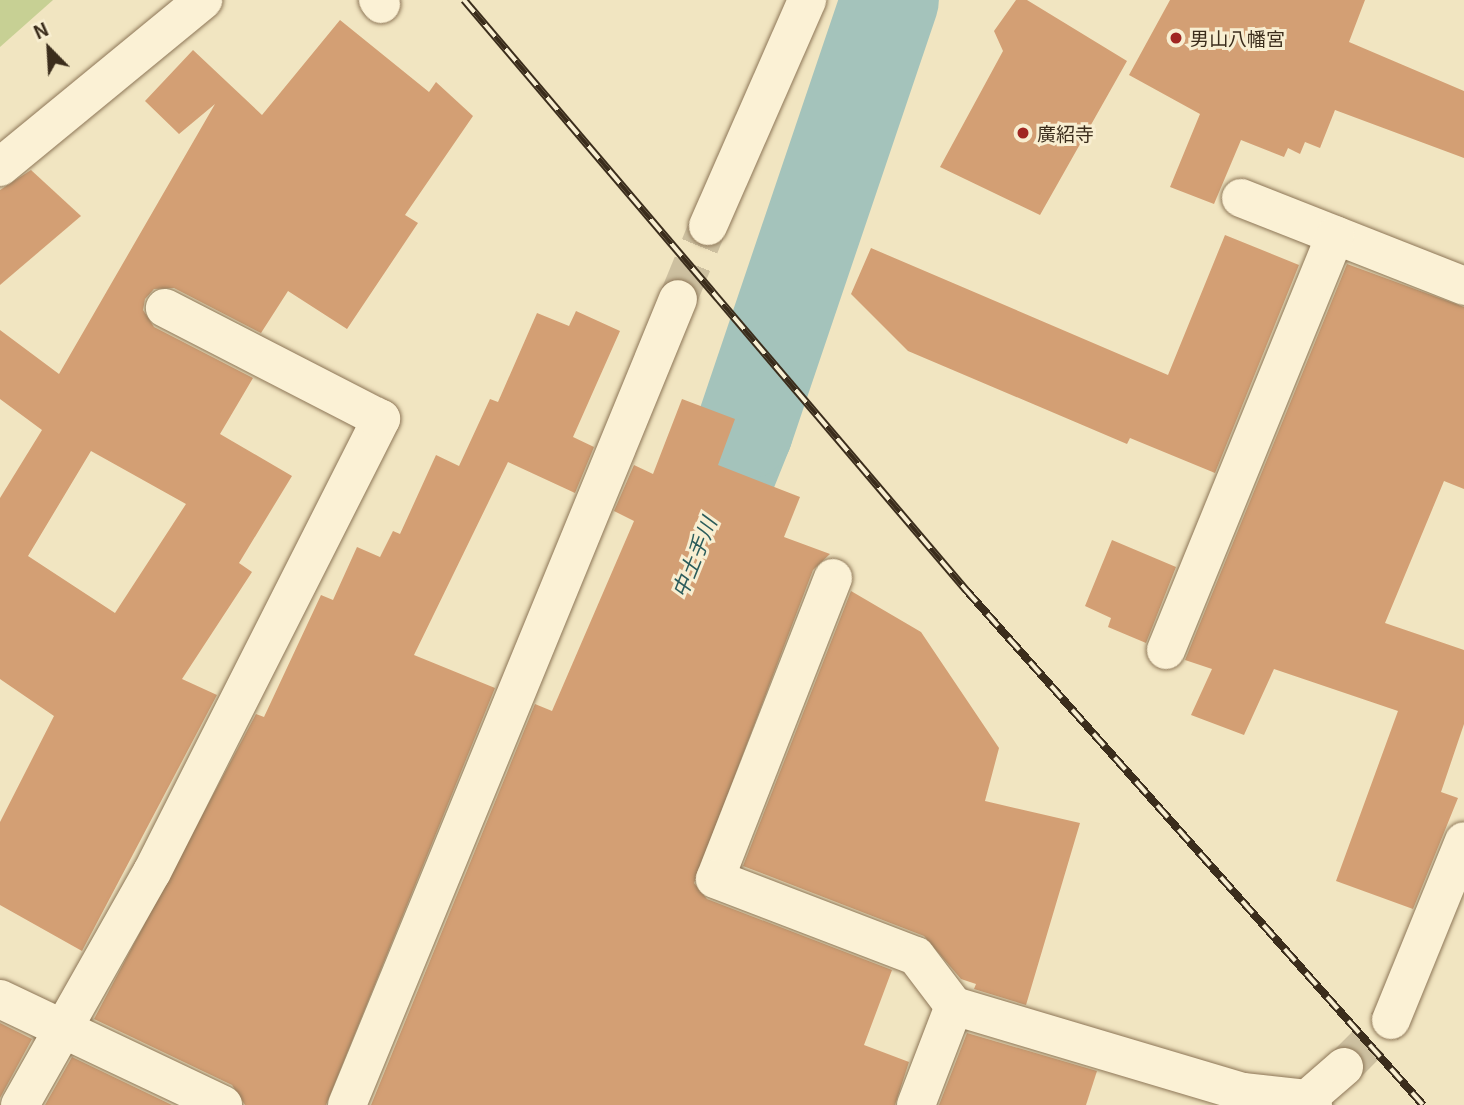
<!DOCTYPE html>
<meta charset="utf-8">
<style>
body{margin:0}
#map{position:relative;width:1464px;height:1105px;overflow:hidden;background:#f1e5c1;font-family:Georgia,"Noto Sans JP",serif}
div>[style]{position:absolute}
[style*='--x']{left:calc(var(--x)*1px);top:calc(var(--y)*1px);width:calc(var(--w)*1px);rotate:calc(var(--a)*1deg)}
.green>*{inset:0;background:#c7d094}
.river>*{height:98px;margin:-49px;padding:0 49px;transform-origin:49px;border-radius:49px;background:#a4c3bb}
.building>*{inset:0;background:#d39f74}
.minor-tunnel>*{height:38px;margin-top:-19px;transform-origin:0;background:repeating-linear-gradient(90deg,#cdc0a0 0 38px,transparent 0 57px)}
.roads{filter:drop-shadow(0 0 2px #8d7657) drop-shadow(0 0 2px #8d7657)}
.minor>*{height:38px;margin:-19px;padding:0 19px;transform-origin:19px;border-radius:19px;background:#fbf1d5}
.rail>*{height:8px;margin-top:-4px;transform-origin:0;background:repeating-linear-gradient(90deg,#f8eed1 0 16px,#3b2d1c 0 32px);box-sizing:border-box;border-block:2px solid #3b2d1c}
.dots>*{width:19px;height:19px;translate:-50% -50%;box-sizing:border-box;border:4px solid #f8eed1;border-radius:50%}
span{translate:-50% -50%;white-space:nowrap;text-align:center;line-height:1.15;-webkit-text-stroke:6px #f8eed1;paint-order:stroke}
.poi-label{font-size:19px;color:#3b2d1c}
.left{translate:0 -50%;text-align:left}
.water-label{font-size:21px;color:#2b5c5b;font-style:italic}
.north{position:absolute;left:14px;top:14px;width:70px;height:70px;-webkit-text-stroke:5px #f8eed1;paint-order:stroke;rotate:336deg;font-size:19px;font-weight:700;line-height:28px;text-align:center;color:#3b2d1c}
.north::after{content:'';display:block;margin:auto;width:24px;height:32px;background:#3b2d1c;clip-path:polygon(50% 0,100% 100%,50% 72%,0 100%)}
</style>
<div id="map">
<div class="green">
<i style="clip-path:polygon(0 0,53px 0,0 47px)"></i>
</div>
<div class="river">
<i style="--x:678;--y:595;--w:177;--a:-68.1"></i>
<i style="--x:744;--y:431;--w:455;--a:-71.3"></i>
</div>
<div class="building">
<i style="clip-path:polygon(1016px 0,1027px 0,1127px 61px,1040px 215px,940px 167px,1003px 51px,994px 31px)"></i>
<i style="clip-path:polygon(1170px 0,1365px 0,1349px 42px,1464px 91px,1464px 158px,1335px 110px,1320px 148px,1305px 142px,1300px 154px,1288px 148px,1284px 157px,1241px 140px,1214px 204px,1170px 187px,1200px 114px,1129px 75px)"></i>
<i style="clip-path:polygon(evenodd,340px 20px,429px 92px,436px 82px,473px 116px,405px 215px,418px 223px,347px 329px,288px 291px,261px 333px,174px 288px,154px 289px,145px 299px,143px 310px,154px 327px,253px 378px,220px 434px,292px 476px,239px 563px,252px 572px,182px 679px,217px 695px,82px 951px,0 905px,0 822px,54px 716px,0 679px,0 498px,42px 430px,0 399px,0 330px,59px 374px,215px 104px,179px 134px,145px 101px,193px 50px,262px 115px,340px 20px,91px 451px,186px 504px,115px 613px,28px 556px,91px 451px)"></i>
<i style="clip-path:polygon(31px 170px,81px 216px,0 285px,0 190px)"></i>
<i style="clip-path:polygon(1225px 235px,1299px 265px,1215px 473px,1130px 438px,1127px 444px,908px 351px,851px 294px,871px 248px,1168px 375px)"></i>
<i style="clip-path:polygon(1347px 264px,1464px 307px,1464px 489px,1444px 481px,1385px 623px,1464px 650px,1464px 724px,1441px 792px,1458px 798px,1413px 909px,1336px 881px,1398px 711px,1274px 669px,1244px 735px,1191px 715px,1212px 669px,1185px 660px)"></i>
<i style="clip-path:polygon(576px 311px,620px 331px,573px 437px,594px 447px,575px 493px,508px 462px,414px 655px,495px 688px,326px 1105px,245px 1105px,232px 1085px,94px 1019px,256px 714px,264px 717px,321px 595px,333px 600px,357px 547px,380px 557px,393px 531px,400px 534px,436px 455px,459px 466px,490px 399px,498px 402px,537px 313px,569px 326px)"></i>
<i style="clip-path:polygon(682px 399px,735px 419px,718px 465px,800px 497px,784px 537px,830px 554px,813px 570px,694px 883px,707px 899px,892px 970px,864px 1045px,909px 1062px,895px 1105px,371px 1105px,535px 704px,552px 711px,634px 521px,614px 511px,634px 465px,653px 474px)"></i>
<i style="clip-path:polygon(1112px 540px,1176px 567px,1146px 643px,1108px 627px,1111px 618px,1085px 606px)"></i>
<i style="clip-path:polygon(851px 591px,921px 632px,999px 748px,985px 801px,1080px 823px,1026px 1005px,974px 989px,976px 984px,961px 979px,924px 936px,743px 866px)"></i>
<i style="clip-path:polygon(0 1023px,32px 1039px,0 1098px)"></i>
<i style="clip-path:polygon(967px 1033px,1097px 1071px,1086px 1105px,939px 1105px)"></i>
<i style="clip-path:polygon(72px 1057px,172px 1105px,45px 1105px)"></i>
</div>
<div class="minor-tunnel">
<i style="--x:678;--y:299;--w:79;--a:-67.7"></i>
<i style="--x:1344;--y:1067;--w:66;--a:-45"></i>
</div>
<div class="roads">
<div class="minor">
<i style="--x:378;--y:0;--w:5;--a:53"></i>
<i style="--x:0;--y:167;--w:263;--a:-39.4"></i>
<i style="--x:1241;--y:198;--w:240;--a:21.5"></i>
<i style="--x:708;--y:226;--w:247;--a:-66.3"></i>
<i style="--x:833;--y:578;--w:323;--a:111.4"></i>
<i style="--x:715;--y:879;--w:215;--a:21"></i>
<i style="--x:916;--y:956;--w:63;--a:52.8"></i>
<i style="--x:1166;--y:650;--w:448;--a:-67.8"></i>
<i style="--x:0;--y:999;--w:247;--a:25.4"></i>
<i style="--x:1391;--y:1020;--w:193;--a:-67.8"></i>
<i style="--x:20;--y:1105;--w:268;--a:-60.5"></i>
<i style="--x:152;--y:872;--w:508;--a:-63.18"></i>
<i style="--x:381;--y:419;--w:243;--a:-152.8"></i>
<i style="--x:347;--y:1105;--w:871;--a:-67.67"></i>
<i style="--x:916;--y:1105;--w:106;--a:-69"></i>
<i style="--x:954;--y:1006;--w:302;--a:16.6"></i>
<i style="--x:1243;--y:1092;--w:64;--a:6.2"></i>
<i style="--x:1313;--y:1105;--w:8;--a:-135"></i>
<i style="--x:1307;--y:1099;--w:49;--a:-40.9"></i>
</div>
</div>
<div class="rail">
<i style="--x:464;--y:0;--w:775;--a:49.61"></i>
<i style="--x:966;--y:590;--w:689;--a:48.41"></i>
</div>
<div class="dots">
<i style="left:1176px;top:38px;background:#a02622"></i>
<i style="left:1023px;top:133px;background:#a02622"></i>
</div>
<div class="poi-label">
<span class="left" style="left:1190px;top:38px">男山八幡宮</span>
<span class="left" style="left:1037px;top:133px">廣紹寺</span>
</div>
<div class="water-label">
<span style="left:693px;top:557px;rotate:-68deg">中土手川</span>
</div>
<div class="north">N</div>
</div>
